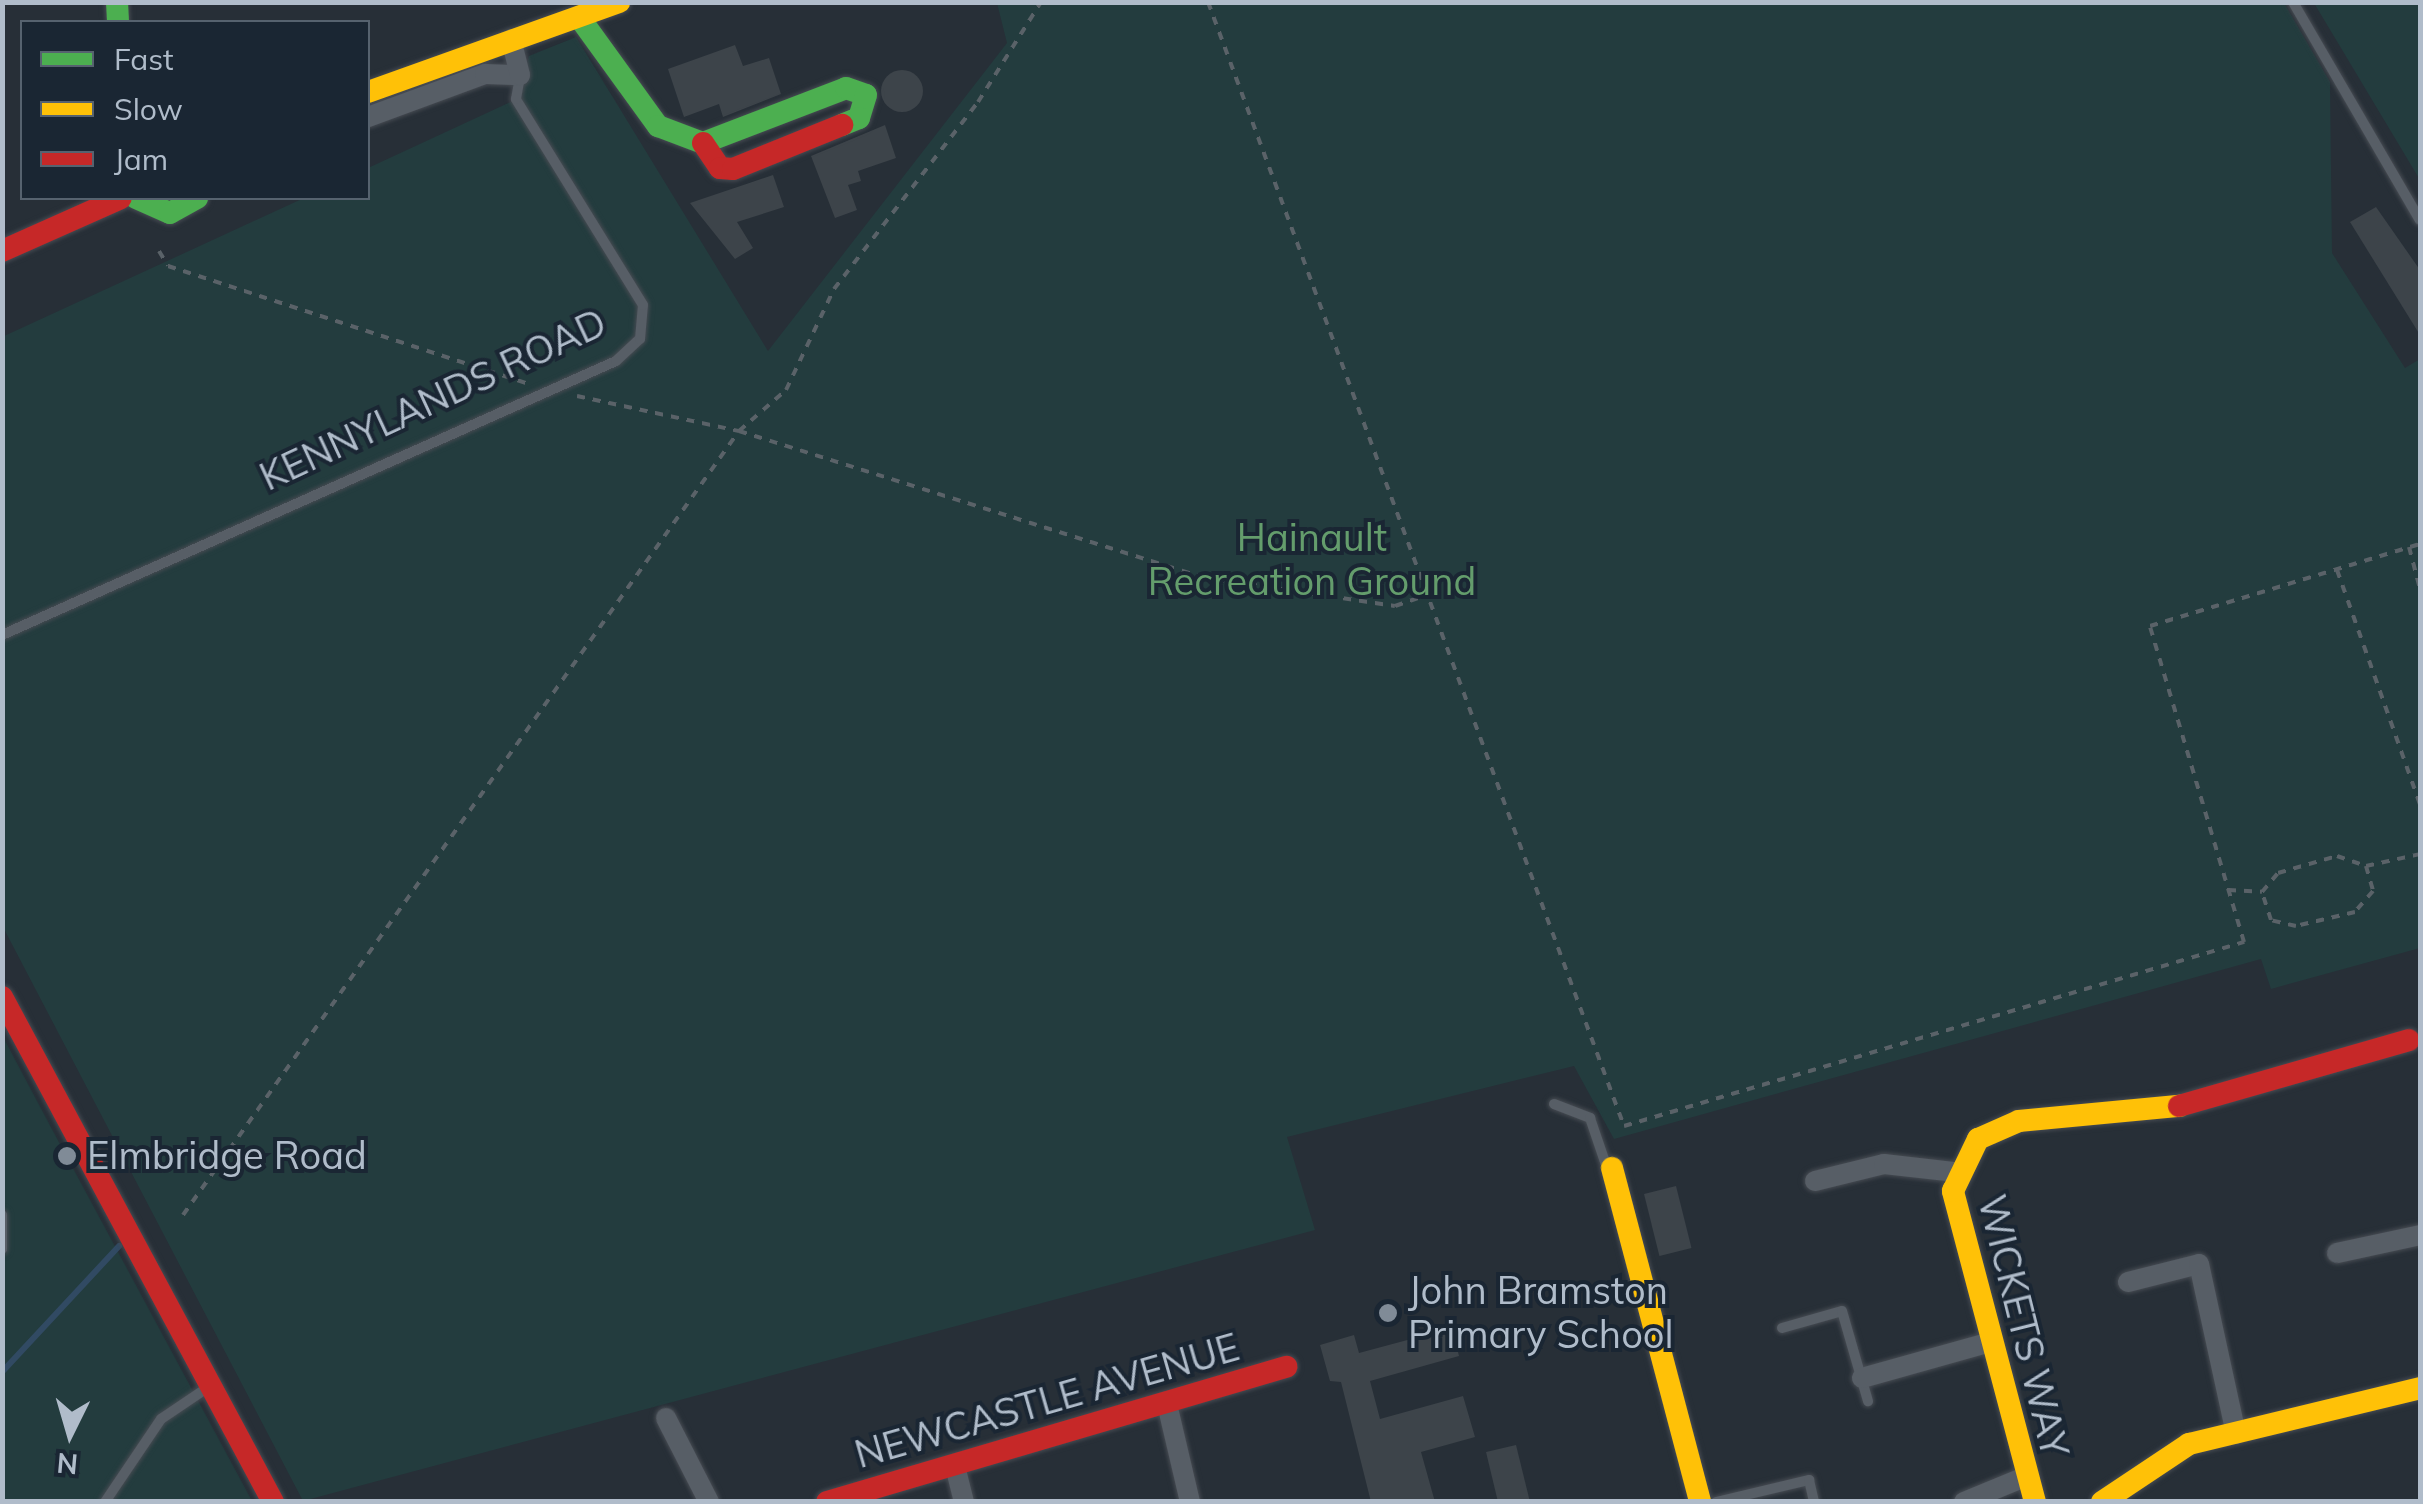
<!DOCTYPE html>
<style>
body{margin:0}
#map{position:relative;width:2423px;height:1504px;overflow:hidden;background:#272f37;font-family:Mulish,sans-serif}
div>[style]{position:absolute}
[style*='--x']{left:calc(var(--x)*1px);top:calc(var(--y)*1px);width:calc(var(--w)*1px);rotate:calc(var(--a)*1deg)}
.green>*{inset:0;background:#233c3e}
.stream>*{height:6px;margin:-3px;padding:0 3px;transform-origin:3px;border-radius:3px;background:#314a63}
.building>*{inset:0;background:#3d444a;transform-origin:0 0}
.round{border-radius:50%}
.path>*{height:4px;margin-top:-2px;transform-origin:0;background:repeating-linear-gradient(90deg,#5a6268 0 8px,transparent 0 16px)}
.roads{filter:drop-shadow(0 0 2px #464b52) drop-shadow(0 0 2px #464b52)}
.lane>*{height:10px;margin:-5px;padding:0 5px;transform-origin:5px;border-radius:5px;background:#575e66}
.street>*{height:20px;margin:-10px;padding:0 10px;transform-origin:10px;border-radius:10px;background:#575e66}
.fast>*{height:22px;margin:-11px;padding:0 11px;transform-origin:11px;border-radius:11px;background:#4caf50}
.slow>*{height:22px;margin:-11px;padding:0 11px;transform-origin:11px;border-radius:11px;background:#ffc107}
.jam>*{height:22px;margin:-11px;padding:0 11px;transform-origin:11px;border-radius:11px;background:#c62828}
.dots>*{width:28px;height:28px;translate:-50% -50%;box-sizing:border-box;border:5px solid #1a2633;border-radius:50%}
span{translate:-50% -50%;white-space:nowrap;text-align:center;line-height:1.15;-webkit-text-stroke:8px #1a2633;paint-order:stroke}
.street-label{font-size:38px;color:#b0bcca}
.park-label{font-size:38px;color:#649d6c}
.poi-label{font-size:38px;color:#b0bcca}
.left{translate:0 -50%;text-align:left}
.frame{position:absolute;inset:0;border:5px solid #b0bcca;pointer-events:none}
.legend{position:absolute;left:20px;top:20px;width:350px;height:180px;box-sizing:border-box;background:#1a2633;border:2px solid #56626f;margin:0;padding:12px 18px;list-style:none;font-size:30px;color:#b0bcca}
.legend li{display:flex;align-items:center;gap:20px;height:50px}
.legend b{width:50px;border:2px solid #56626f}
.north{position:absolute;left:20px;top:1384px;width:100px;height:100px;-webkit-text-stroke:8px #1a2633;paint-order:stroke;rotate:185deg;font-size:28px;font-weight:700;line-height:40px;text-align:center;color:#b0bcca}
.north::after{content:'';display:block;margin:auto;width:35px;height:45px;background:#b0bcca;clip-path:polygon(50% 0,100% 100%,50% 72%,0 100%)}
</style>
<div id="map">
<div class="green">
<i style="clip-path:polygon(997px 3px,2284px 3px,2330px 82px,2332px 253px,2405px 368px,2420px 359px,2420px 948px,2271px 989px,2261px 959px,1614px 1139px,1574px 1066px,1287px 1137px,1315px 1230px,303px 1501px,3px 927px,2px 337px,304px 198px,368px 198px,368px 168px,515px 100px,529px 56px,576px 37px,768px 351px,1007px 43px)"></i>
<i style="clip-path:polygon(2314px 3px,2420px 3px,2420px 180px)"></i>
<i style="clip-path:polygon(2px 1035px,53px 1131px,252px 1501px,3px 1501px)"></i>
</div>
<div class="stream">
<i style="--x:2;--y:1372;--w:172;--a:-47.1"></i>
</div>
<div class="building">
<i style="clip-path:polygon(735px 45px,743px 66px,769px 58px,781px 94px,723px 117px,719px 104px,684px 117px,668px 69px)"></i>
<i class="round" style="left:881px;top:70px;width:42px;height:42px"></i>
<i style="clip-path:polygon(885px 125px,896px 158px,858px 171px,861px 181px,848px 185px,857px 210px,835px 218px,811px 156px)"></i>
<i style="clip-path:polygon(773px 175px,784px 207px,737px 222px,753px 248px,735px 259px,690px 203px)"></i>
<i style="clip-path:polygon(2376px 207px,2420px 270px,2420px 335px,2350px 222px)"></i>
<i style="left:1676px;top:1186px;width:64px;height:33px;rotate:76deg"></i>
<i style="clip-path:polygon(1452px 1328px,1459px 1356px,1370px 1381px,1380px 1419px,1463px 1396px,1475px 1437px,1421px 1452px,1435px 1502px,1371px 1502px,1341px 1382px,1330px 1381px,1320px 1345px,1354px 1335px,1359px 1353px)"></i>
<i style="clip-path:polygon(1516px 1445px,1530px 1502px,1498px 1502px,1486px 1452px)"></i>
</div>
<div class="path">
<i style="--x:1208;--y:2;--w:1199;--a:69.69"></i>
<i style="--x:1624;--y:1126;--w:647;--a:-16.53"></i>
<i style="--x:2244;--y:942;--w:330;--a:-106.6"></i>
<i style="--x:2150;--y:626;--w:282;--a:-16.9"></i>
<i style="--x:159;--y:251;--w:17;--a:59"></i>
<i style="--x:168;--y:266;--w:380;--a:18.1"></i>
<i style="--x:577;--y:396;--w:166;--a:12.2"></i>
<i style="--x:739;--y:431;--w:62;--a:-41.1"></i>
<i style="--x:786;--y:390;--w:112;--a:-64.6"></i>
<i style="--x:834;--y:289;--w:236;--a:-52.4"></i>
<i style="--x:978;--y:102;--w:118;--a:-57.8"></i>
<i style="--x:2409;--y:547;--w:43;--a:75.3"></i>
<i style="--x:2337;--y:570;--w:248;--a:70.5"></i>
<i style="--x:2366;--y:866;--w:26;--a:74"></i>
<i style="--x:2373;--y:891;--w:28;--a:131"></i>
<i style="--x:2355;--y:912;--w:61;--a:166.7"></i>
<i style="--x:2296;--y:926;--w:26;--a:-167"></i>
<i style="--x:2271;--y:920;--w:29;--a:-108"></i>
<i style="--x:2262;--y:892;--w:25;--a:-50"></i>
<i style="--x:2278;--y:873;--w:61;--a:-16.1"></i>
<i style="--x:2337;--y:856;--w:31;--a:19"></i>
<i style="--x:2366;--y:866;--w:55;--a:-12.5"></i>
<i style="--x:2228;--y:890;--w:34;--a:3"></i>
<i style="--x:183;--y:1215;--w:961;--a:-54.66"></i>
<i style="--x:739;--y:431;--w:485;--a:17.5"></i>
<i style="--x:1201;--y:577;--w:196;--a:8.5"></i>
<i style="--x:1395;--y:606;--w:34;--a:-19"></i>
</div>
<div class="roads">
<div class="lane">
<i style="--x:2293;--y:2;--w:252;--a:59.8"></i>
<i style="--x:2;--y:635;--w:672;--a:-24.05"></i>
<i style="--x:616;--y:361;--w:33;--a:-43"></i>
<i style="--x:640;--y:339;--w:34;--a:-85"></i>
<i style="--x:643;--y:305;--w:242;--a:-121.7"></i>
<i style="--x:516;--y:99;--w:23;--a:-80"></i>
<i style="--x:1554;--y:1104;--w:39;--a:21"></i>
<i style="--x:1590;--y:1118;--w:53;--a:71.2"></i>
<i style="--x:2;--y:1215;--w:34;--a:90"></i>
<i style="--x:1782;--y:1328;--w:62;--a:-15.8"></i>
<i style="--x:1842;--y:1311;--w:94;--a:73.9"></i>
<i style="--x:105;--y:1502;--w:100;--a:-56"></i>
<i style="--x:161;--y:1419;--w:59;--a:-34"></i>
<i style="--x:1716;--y:1502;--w:96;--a:-13.3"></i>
<i style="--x:1809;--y:1480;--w:23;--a:77"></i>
</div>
<div class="street">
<i style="--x:368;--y:117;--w:125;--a:-20.2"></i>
<i style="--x:485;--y:74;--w:35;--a:2"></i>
<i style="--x:520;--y:75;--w:37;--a:-104"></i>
<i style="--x:1815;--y:1181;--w:71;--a:-13.8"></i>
<i style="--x:1884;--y:1164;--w:70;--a:6.5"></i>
<i style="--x:2337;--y:1253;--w:85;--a:-12.2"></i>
<i style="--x:2128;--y:1282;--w:73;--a:-14.2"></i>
<i style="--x:2199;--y:1264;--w:174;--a:77.7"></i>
<i style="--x:1862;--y:1378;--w:134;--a:-15.6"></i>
<i style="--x:1167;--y:1404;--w:101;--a:76.8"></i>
<i style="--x:666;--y:1418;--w:94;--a:62.9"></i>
<i style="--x:955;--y:1466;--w:37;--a:76"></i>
<i style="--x:1964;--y:1502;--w:63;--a:-22.5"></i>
</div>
<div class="fast">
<i style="--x:117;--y:2;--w:20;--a:87"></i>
<i style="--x:579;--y:17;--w:135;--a:54.1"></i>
<i style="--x:658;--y:126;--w:48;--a:20.7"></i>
<i style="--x:703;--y:143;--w:153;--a:-21"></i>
<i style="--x:846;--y:88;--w:21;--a:19"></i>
<i style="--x:866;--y:95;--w:24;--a:107"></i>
<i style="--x:859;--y:118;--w:18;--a:158"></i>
<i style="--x:136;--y:198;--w:37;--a:24"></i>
<i style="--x:170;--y:213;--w:31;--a:-29"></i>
</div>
<div class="slow">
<i style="--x:368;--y:92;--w:267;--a:-19.7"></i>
<i style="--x:1612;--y:1168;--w:345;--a:75.2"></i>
<i style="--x:2035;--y:1502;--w:322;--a:-104.8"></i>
<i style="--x:1953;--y:1191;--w:58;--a:-64.3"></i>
<i style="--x:1978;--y:1139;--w:45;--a:-23.7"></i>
<i style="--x:2019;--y:1121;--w:161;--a:-5.4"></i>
<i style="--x:2102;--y:1502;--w:105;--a:-33.7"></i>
<i style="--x:2189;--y:1444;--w:238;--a:-13.6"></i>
</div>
<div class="jam">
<i style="--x:703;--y:143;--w:30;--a:56"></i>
<i style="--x:720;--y:168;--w:13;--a:4"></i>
<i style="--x:733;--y:169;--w:118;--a:-22"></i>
<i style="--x:2;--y:251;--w:130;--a:-24"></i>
<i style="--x:2;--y:997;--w:573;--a:61.78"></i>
<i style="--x:2179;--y:1106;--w:239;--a:-16"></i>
<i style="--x:827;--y:1502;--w:479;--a:-16.4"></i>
</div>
</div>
<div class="dots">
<i style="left:67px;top:1156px;background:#808b97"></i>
<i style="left:1388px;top:1313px;background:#808b97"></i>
</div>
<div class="street-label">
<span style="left:433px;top:400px;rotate:-25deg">KENNYLANDS ROAD</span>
<span style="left:2023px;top:1326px;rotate:76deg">WICKETS WAY</span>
<span style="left:1047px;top:1401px;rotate:-16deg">NEWCASTLE AVENUE</span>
</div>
<div class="park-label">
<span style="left:1312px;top:560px">Hainault<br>Recreation Ground</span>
</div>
<div class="poi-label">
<span class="left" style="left:87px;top:1156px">Elmbridge Road</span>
<span class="left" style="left:1408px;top:1313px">John Bramston<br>Primary School</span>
</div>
<div class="frame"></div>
<ul class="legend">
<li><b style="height:12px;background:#4caf50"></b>Fast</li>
<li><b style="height:12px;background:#ffc107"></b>Slow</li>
<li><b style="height:12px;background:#c62828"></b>Jam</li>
</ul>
<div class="north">N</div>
</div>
